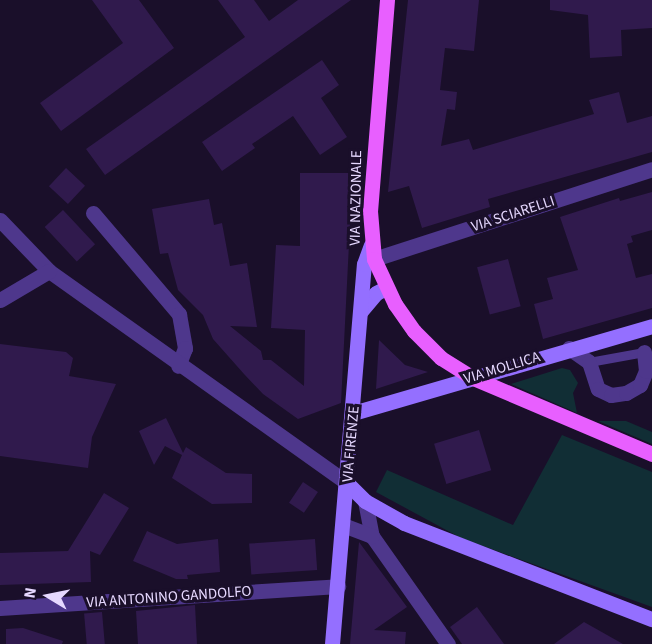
<!DOCTYPE html>
<style>
body{margin:0}
#map{position:relative;width:652px;height:644px;overflow:hidden;background:#1a0f2a;font-family:"Source Sans 3",sans-serif}
div>[style]{position:absolute}
[style*='--x']{left:calc(var(--x)*1px);top:calc(var(--y)*1px);width:calc(var(--w)*1px);rotate:calc(var(--a)*1deg)}
.green>*{inset:0;background:#112e35}
.building>*{inset:0;background:#301a4d;transform-origin:0 0}
.lane>*{height:9px;margin:-4.5px;padding:0 4.5px;transform-origin:4.5px;border-radius:4.5px;background:#4e378c}
.street>*{height:15px;margin:-7.5px;padding:0 7.5px;transform-origin:7.5px;border-radius:7.5px;background:#4e378c}
.secondary>*{height:15px;margin:-7.5px;padding:0 7.5px;transform-origin:7.5px;border-radius:7.5px;background:#946fff}
.primary>*{height:15px;margin:-7.5px;padding:0 7.5px;transform-origin:7.5px;border-radius:7.5px;background:#e85fff}
span{translate:-50% -50%;white-space:nowrap;text-align:center;line-height:1.15;-webkit-text-stroke:6px #1a0f2a;paint-order:stroke}
.street-label{font-size:15px;color:#e6d8ff}
.north{position:absolute;left:18px;top:566px;width:60px;height:60px;-webkit-text-stroke:4px #1a0f2a;paint-order:stroke;rotate:280deg;font-size:16px;font-weight:700;line-height:24px;text-align:center;color:#e6d8ff}
.north::after{content:'';display:block;margin:auto;width:21px;height:27px;background:#e6d8ff;clip-path:polygon(50% 0,100% 100%,50% 72%,0 100%)}
</style>
<div id="map">
<div class="green">
<i style="clip-path:polygon(562px 368px,570px 370px,578px 383px,573px 393px,577px 413px,511px 384px)"></i>
<i style="clip-path:polygon(598px 421px,626px 421px,652px 432px,652px 444px)"></i>
<i style="clip-path:polygon(562px 435px,652px 472px,652px 607px,461px 538px,376px 492px,387px 470px,513px 525px)"></i>
</div>
<div class="building">
<i style="clip-path:polygon(92px 0,139px 0,174px 48px,61px 131px,40px 103px,123px 43px)"></i>
<i style="clip-path:polygon(218px 0,254px 0,269px 21px,298px 0,351px 0,105px 175px,86px 149px,245px 37px)"></i>
<i style="clip-path:polygon(408px 0,479px 0,474px 51px,445px 48px,440px 90px,457px 92px,455px 110px,447px 109px,441px 146px,469px 139px,473px 150px,594px 114px,589px 100px,619px 92px,627px 123px,652px 116px,652px 152px,488px 199px,490px 207px,422px 228px,409px 186px,388px 192px)"></i>
<i style="clip-path:polygon(550px 0,652px 0,652px 28px,621px 30px,622px 56px,590px 58px,588px 15px,550px 10px)"></i>
<i style="clip-path:polygon(322px 60px,339px 85px,321px 98px,347px 137px,320px 155px,293px 116px,252px 144px,255px 148px,222px 171px,202px 142px)"></i>
<i style="left:66px;top:168px;width:26px;height:25px;rotate:43deg"></i>
<i style="clip-path:polygon(300px 173px,351px 173px,351px 204px,341px 403px,298px 419px,263px 394px,244px 374px,213px 339px,203px 315px,178px 290px,168px 253px,160px 254px,152px 209px,209px 199px,214px 225px,222px 223px,230px 266px,247px 263px,257px 327px,230px 326px,261px 351px,263px 360px,271px 360px,304px 386px,305px 330px,271px 328px,276px 245px,300px 246px)"></i>
<i style="clip-path:polygon(652px 192px,652px 230px,631px 236px,633px 242px,627px 244px,636px 278px,652px 274px,652px 308px,543px 339px,534px 304px,553px 299px,547px 278px,578px 270px,560px 217px,619px 198px,620px 201px)"></i>
<i style="left:63px;top:210px;width:47px;height:25px;rotate:47deg"></i>
<i style="left:508px;top:259px;width:49px;height:32px;rotate:75deg"></i>
<i style="clip-path:polygon(379px 340px,405px 365px,428px 372px,376px 389px)"></i>
<i style="clip-path:polygon(0 344px,66px 352px,73px 358px,69px 376px,116px 384px,92px 437px,88px 468px,0 456px)"></i>
<i style="clip-path:polygon(166px 418px,183px 453px,186px 447px,226px 473px,252px 474px,252px 503px,212px 504px,172px 478px,182px 455px,165px 446px,154px 465px,139px 431px)"></i>
<i style="left:479px;top:430px;width:42px;height:47px;rotate:73deg"></i>
<i style="left:303px;top:482px;width:18px;height:25px;rotate:34deg"></i>
<i style="clip-path:polygon(104px 493px,129px 508px,100px 555px,90px 551px,91px 582px,0 585px,0 553px,68px 551px)"></i>
<i style="clip-path:polygon(147px 531px,177px 544px,218px 539px,220px 572px,187px 575px,188px 579px,176px 579px,133px 561px)"></i>
<i style="left:315px;top:539px;width:31px;height:66px;rotate:86deg"></i>
<i style="clip-path:polygon(359px 542px,407px 607px,374px 630px,406px 632px,405px 644px,350px 644px)"></i>
<i style="clip-path:polygon(195px 605px,197px 644px,138px 644px,136px 611px)"></i>
<i style="clip-path:polygon(477px 607px,504px 644px,462px 644px,450px 627px)"></i>
<i style="left:102px;top:612px;width:32px;height:18px;rotate:85deg"></i>
<i style="clip-path:polygon(584px 622px,623px 644px,554px 644px)"></i>
<i style="clip-path:polygon(23px 628px,63px 641px,62px 644px,6px 644px,6px 629px)"></i>
</div>
<div class="lane">
<i style="--x:589;--y:362;--w:56;--a:-10.3"></i>
</div>
<div class="street">
<i style="--x:93;--y:213;--w:133;--a:49.6"></i>
<i style="--x:179;--y:314;--w:35;--a:80"></i>
<i style="--x:185;--y:348;--w:19;--a:111"></i>
<i style="--x:0;--y:220;--w:71;--a:46.1"></i>
<i style="--x:49;--y:271;--w:366;--a:35.4"></i>
<i style="--x:374;--y:259;--w:292;--a:-17.9"></i>
<i style="--x:0;--y:300;--w:57;--a:-30.6"></i>
<i style="--x:569;--y:348;--w:24;--a:35"></i>
<i style="--x:589;--y:362;--w:28;--a:72"></i>
<i style="--x:598;--y:389;--w:14;--a:25"></i>
<i style="--x:611;--y:395;--w:15;--a:-8"></i>
<i style="--x:626;--y:393;--w:16;--a:-30"></i>
<i style="--x:640;--y:385;--w:15;--a:-67"></i>
<i style="--x:646;--y:371;--w:19;--a:-96"></i>
<i style="--x:365;--y:501;--w:36;--a:79"></i>
<i style="--x:372;--y:536;--w:132;--a:54.9"></i>
<i style="--x:343;--y:525;--w:31;--a:21"></i>
<i style="--x:0;--y:608;--w:339;--a:-3.7"></i>
</div>
<div class="secondary">
<i style="--x:361;--y:311;--w:23;--a:-50"></i>
<i style="--x:376;--y:293;--w:11;--a:-27"></i>
<i style="--x:353;--y:413;--w:311;--a:-16.2"></i>
<i style="--x:347;--y:483;--w:25;--a:45"></i>
<i style="--x:365;--y:501;--w:45;--a:29.4"></i>
<i style="--x:404;--y:523;--w:266;--a:21.2"></i>
<i style="--x:332;--y:644;--w:381;--a:-85.2"></i>
<i style="--x:364;--y:264;--w:20;--a:-70"></i>
</div>
<div class="primary">
<i style="--x:387;--y:0;--w:212;--a:94.6"></i>
<i style="--x:370;--y:211;--w:48;--a:85.2"></i>
<i style="--x:374;--y:259;--w:50;--a:65"></i>
<i style="--x:395;--y:304;--w:33;--a:55"></i>
<i style="--x:414;--y:331;--w:38;--a:45"></i>
<i style="--x:441;--y:358;--w:36;--a:32"></i>
<i style="--x:471;--y:377;--w:197;--a:23"></i>
</div>
<div class="street-label">
<span style="left:356px;top:198px;rotate:-89deg">VIA NAZIONALE</span>
<span style="left:513px;top:214px;rotate:-18deg">VIA SCIARELLI</span>
<span style="left:502px;top:368px;rotate:-17deg">VIA MOLLICA</span>
<span style="left:351px;top:444px;rotate:-85deg">VIA FIRENZE</span>
<span style="left:169px;top:597px;rotate:-4deg">VIA ANTONINO GANDOLFO</span>
</div>
<div class="north">N</div>
</div>
